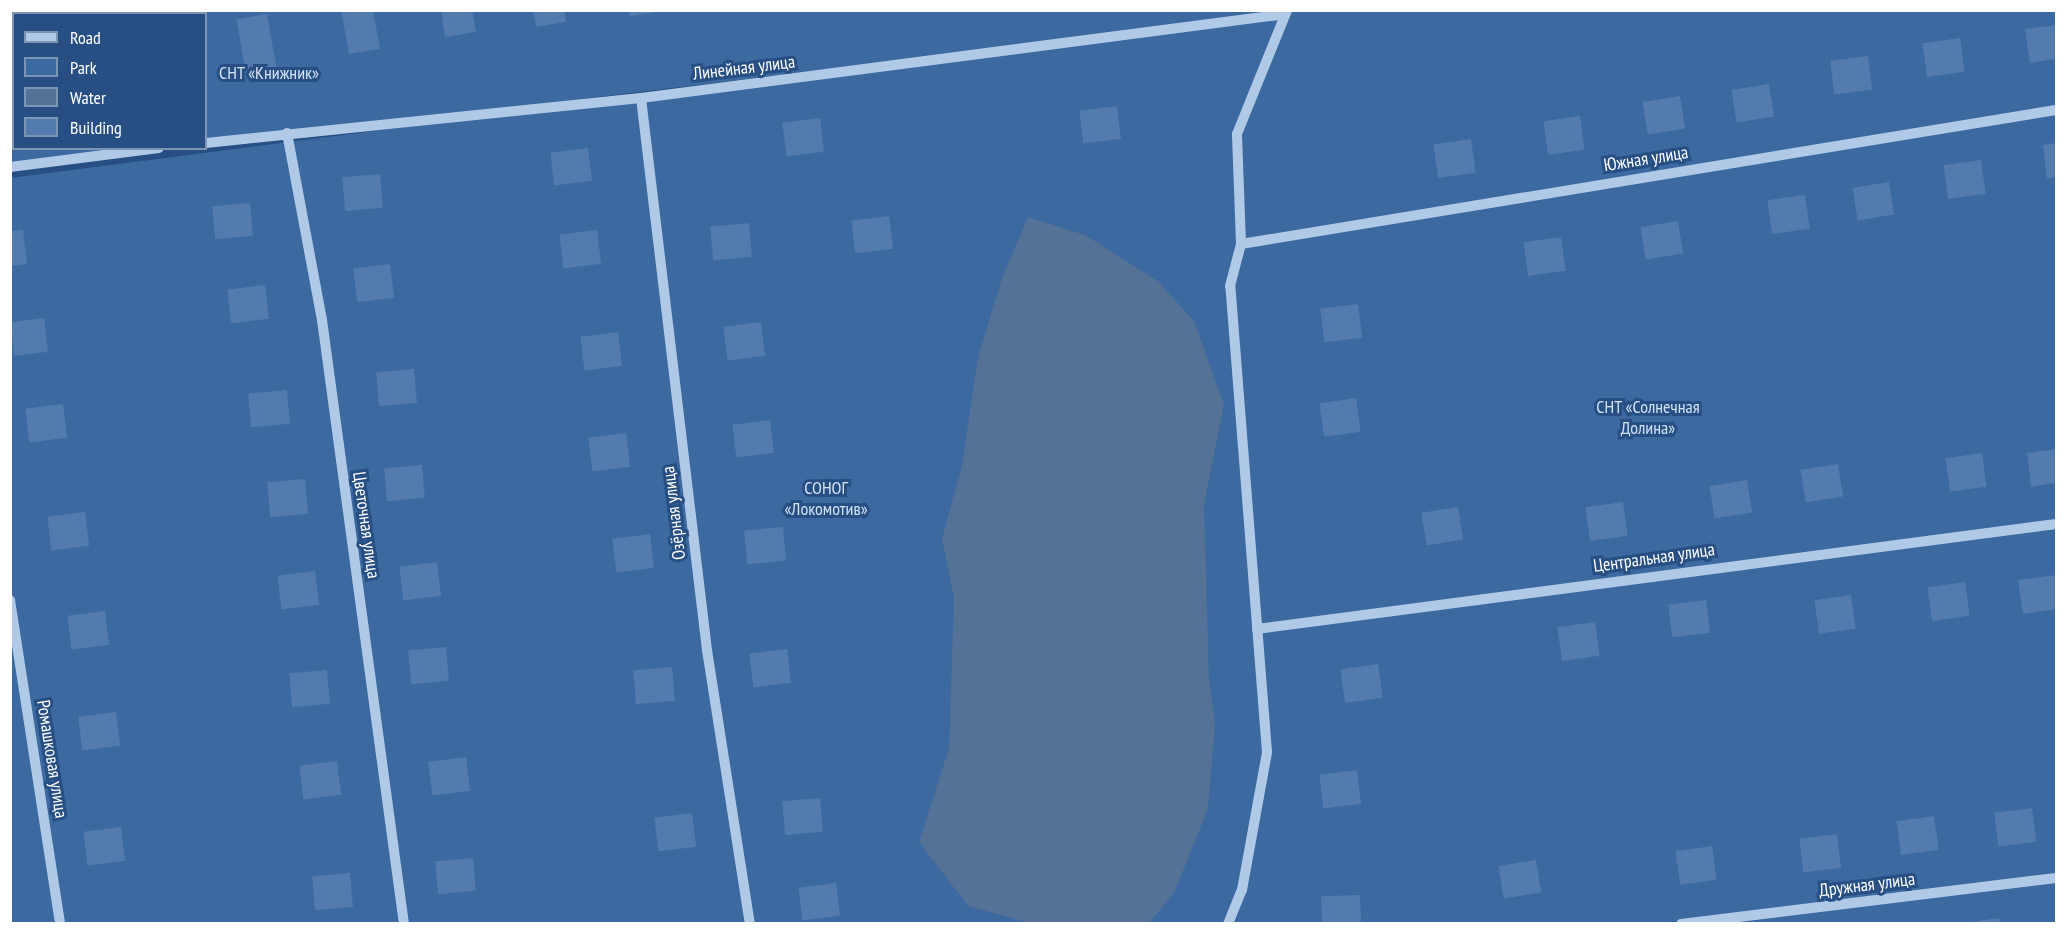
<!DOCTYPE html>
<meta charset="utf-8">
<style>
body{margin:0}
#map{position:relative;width:2067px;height:934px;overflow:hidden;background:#274f83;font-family:"PT Sans Narrow",sans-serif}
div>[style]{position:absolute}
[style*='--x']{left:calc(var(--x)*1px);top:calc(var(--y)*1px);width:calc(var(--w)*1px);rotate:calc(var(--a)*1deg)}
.green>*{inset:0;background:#3b69a0}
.water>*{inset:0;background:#547196}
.building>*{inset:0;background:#537bad;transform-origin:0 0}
.minor>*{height:10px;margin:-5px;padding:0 5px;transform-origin:5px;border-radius:5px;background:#b0c9e7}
span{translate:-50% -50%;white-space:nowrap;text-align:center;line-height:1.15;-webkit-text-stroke:6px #274f83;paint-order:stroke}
.street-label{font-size:18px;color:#fff}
.park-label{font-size:18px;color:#d3e3f6}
.frame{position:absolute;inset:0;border:12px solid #fff;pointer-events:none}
.legend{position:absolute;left:12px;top:12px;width:195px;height:138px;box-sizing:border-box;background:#274f83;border:2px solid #7d95b5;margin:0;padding:8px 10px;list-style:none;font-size:18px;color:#fff}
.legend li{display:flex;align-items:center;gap:12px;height:30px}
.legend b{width:30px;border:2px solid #7d95b5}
</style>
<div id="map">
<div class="green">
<i style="clip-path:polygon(11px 11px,2056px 11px,2056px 923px,11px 923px,10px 178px,1173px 28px,206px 144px,206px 14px,14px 14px,14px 148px,167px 149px,11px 167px)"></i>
</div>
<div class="water">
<i style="clip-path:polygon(1028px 217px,1085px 235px,1158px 281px,1194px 321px,1224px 405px,1204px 505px,1209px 677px,1215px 724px,1208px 809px,1174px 893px,1149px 923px,1030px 923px,968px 906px,919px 842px,949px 748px,954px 598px,942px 539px,962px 465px,978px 357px,1002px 278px)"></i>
</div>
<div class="building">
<i style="clip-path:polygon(341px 10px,373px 10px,380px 49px,349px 54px)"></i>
<i style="clip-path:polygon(441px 10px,472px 10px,476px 32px,445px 37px)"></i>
<i style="clip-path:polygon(533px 10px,564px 10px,566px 22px,536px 27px)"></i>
<i style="clip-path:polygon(629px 10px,658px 10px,658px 12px,630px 16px)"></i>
<i style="left:267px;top:14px;width:58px;height:31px;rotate:80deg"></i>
<i style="clip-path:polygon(2056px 25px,2056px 59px,2030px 63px,2025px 29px)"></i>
<i style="left:1960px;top:38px;width:34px;height:38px;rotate:82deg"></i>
<i style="clip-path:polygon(10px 55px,14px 55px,10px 113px)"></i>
<i style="left:1868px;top:56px;width:34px;height:38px;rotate:83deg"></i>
<i style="left:1769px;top:84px;width:33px;height:38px;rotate:81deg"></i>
<i style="left:1680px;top:96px;width:33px;height:38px;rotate:81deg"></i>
<i style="left:1117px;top:106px;width:33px;height:38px;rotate:83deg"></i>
<i style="left:1580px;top:116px;width:34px;height:37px;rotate:82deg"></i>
<i style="left:820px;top:118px;width:34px;height:38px;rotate:83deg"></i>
<i style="left:1471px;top:139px;width:34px;height:38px;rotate:82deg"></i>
<i style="clip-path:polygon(2056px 143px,2056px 177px,2047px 179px,2043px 145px)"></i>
<i style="left:588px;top:148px;width:33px;height:38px;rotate:83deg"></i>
<i style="left:1981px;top:160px;width:34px;height:38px;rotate:82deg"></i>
<i style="left:380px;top:174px;width:34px;height:38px;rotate:85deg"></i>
<i style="left:1889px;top:182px;width:33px;height:37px;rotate:81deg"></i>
<i style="left:1805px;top:195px;width:34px;height:38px;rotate:82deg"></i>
<i style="left:250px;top:203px;width:33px;height:38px;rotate:85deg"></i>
<i style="left:889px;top:216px;width:33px;height:38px;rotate:83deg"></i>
<i style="left:1678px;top:221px;width:33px;height:38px;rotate:81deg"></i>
<i style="left:749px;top:223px;width:34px;height:39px;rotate:85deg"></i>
<i style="clip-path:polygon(23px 230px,27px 264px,10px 266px,10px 231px)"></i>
<i style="left:597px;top:230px;width:34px;height:38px;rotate:83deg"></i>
<i style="left:1561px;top:237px;width:34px;height:38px;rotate:82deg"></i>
<i style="left:390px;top:264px;width:34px;height:37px;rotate:83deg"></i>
<i style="left:265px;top:285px;width:34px;height:38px;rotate:83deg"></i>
<i style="left:1358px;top:304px;width:34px;height:38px;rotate:83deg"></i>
<i style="left:44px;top:318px;width:34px;height:34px;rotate:83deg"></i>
<i style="left:761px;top:322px;width:34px;height:38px;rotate:83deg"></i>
<i style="left:618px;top:332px;width:34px;height:38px;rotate:83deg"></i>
<i style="left:414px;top:369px;width:34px;height:38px;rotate:85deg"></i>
<i style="left:287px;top:390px;width:34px;height:39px;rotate:85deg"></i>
<i style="left:1356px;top:398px;width:34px;height:37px;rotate:82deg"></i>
<i style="left:63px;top:404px;width:34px;height:38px;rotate:83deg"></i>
<i style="left:770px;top:420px;width:33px;height:38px;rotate:83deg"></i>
<i style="left:626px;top:433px;width:34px;height:38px;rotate:83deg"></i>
<i style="clip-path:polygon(2056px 449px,2056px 483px,2031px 487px,2027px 453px)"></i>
<i style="left:1982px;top:453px;width:34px;height:37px;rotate:82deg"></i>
<i style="left:1838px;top:464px;width:33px;height:38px;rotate:81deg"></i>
<i style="left:422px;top:465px;width:33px;height:38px;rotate:85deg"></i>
<i style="left:305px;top:479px;width:35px;height:38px;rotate:85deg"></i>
<i style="left:1747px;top:480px;width:33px;height:38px;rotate:81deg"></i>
<i style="left:1623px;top:502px;width:34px;height:38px;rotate:82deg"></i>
<i style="left:1458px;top:507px;width:33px;height:37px;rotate:81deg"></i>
<i style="left:85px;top:512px;width:34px;height:38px;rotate:83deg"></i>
<i style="left:783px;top:527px;width:34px;height:39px;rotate:85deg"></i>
<i style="left:650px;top:534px;width:34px;height:38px;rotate:83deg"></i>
<i style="left:437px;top:562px;width:34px;height:38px;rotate:83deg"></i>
<i style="left:315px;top:571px;width:34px;height:38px;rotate:83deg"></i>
<i style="clip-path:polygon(2056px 575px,2056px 609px,2023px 614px,2018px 580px)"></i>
<i style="left:1965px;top:582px;width:34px;height:38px;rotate:82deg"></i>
<i style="left:1851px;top:595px;width:34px;height:37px;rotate:82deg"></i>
<i style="left:1706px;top:600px;width:33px;height:38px;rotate:83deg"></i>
<i style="left:105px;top:611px;width:34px;height:38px;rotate:83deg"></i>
<i style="left:1595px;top:622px;width:34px;height:38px;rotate:82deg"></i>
<i style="left:446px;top:647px;width:34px;height:38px;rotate:85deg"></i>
<i style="left:787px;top:649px;width:34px;height:38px;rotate:83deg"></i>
<i style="left:1378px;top:664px;width:34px;height:38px;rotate:82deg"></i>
<i style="left:672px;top:667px;width:34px;height:39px;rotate:85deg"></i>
<i style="left:327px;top:670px;width:34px;height:38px;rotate:85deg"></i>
<i style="left:116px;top:712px;width:34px;height:38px;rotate:83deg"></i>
<i style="left:466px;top:757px;width:34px;height:38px;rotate:83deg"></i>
<i style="left:337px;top:761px;width:34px;height:38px;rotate:83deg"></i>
<i style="left:1357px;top:770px;width:34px;height:38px;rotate:83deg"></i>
<i style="left:820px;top:798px;width:34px;height:38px;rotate:85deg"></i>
<i style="left:2032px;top:808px;width:34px;height:38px;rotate:83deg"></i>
<i style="left:692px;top:813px;width:34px;height:38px;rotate:83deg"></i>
<i style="left:1934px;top:816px;width:34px;height:38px;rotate:82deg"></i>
<i style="left:121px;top:827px;width:34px;height:38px;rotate:83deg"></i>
<i style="left:1837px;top:834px;width:34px;height:38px;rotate:83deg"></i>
<i style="left:1712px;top:846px;width:34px;height:37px;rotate:82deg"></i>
<i style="left:473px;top:858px;width:33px;height:38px;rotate:85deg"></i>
<i style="left:1536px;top:860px;width:33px;height:38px;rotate:81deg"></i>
<i style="left:350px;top:873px;width:34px;height:38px;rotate:85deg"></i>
<i style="left:836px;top:883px;width:33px;height:38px;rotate:83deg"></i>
<i style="left:1360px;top:895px;width:29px;height:39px;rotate:88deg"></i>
<i style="clip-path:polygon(1999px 918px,2000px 924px,1971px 924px,1971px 922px)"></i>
</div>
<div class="minor">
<i style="--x:641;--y:98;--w:556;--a:83.18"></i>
<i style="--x:707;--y:650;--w:277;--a:81.1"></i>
<i style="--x:287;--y:133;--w:190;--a:79.4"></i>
<i style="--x:322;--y:320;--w:610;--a:82.27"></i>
<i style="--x:206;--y:143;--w:437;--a:-5.9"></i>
<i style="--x:641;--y:98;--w:650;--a:-7.42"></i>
<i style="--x:10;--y:167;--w:150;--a:-7.3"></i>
<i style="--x:1241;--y:244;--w:826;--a:-9.34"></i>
<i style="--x:10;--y:600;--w:328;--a:81.2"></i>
<i style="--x:1257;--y:629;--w:806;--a:-7.49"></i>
<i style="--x:1228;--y:924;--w:37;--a:-68"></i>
<i style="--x:1242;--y:890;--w:140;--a:-79.7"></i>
<i style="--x:1267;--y:752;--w:467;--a:-94.5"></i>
<i style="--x:1230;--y:286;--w:43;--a:-75.3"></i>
<i style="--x:1241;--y:244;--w:110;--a:-92.1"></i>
<i style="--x:1237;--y:134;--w:134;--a:-68"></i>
<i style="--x:1681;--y:924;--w:378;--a:-7"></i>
</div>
<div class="street-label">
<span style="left:744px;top:68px;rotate:-7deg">Линейная улица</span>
<span style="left:1646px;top:159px;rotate:-9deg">Южная улица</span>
<span style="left:674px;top:513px;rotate:-97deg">Озёрная улица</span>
<span style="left:366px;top:525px;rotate:82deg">Цветочная улица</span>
<span style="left:1654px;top:558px;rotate:-8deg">Центральная улица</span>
<span style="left:52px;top:759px;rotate:81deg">Ромашковая улица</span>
<span style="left:1867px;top:885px;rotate:-7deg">Дружная улица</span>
</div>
<div class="park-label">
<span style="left:269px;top:73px">СНТ «Книжник»</span>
<span style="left:1648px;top:418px">СНТ «Солнечная<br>Долина»</span>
<span style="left:826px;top:499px">СОНОГ<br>«Локомотив»</span>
</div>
<div class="frame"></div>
<ul class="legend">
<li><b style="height:8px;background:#b0c9e7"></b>Road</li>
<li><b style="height:16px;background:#3b69a0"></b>Park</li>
<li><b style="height:16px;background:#547196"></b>Water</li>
<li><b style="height:16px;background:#537bad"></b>Building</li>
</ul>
</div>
